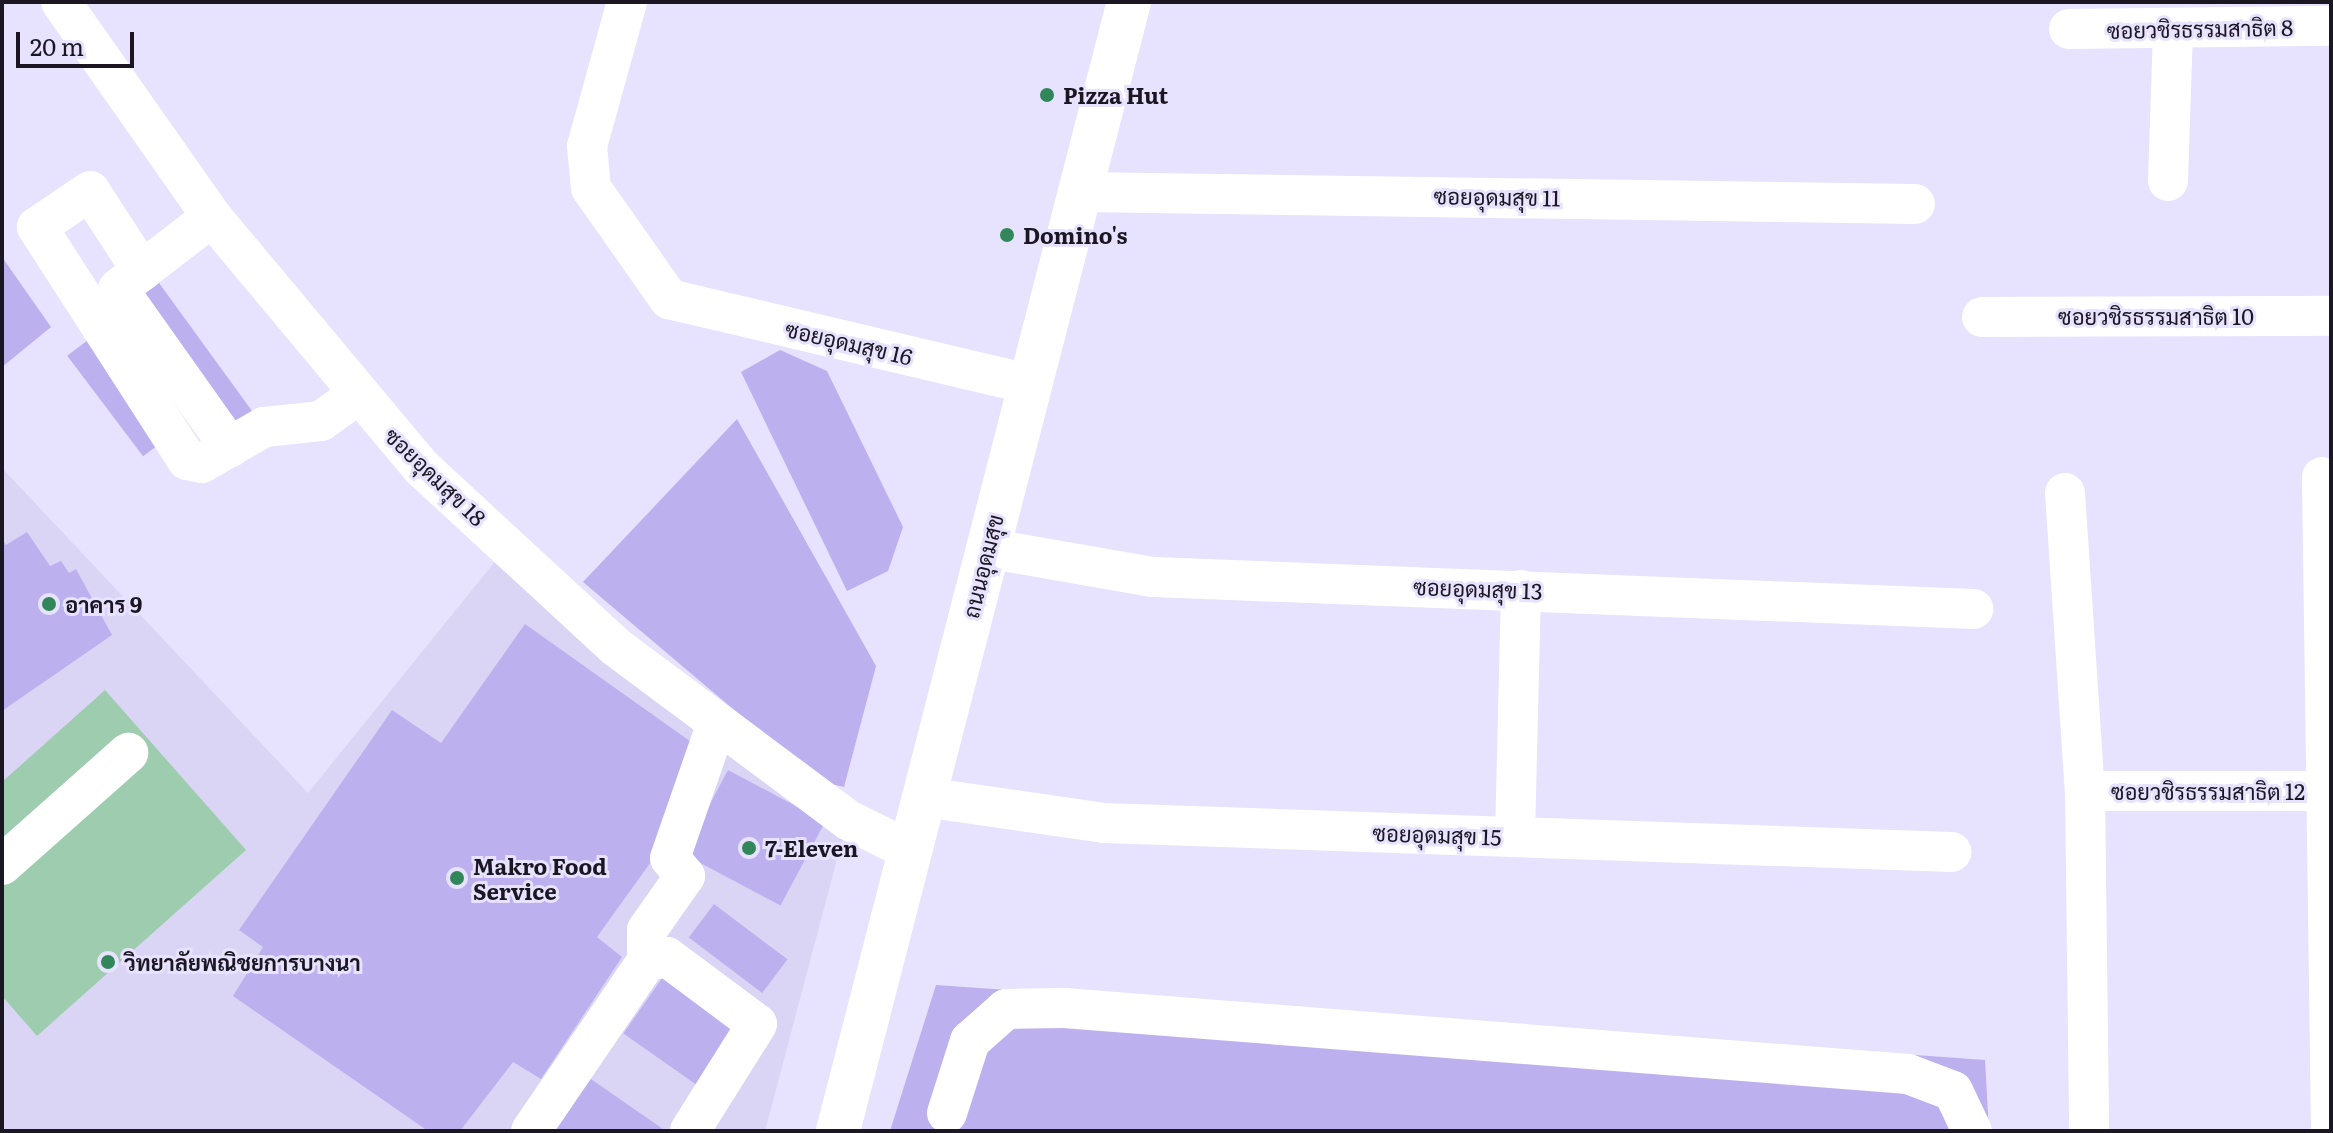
<!DOCTYPE html>
<meta charset="utf-8">
<style>
body{margin:0}
#map{position:relative;width:2333px;height:1133px;overflow:hidden;background:#e7e2fd;font-family:Literata,Sarabun,serif}
div>[style]{position:absolute}
[style*='--x']{left:calc(var(--x)*1px);top:calc(var(--y)*1px);width:calc(var(--w)*1px);rotate:calc(var(--a)*1deg)}
.built>*{inset:0;background:#dbd5f5}
.green>*{inset:0;background:#9eccaf}
.building>*{inset:0;background:#bdb0ef;transform-origin:0 0}
.minor>*{height:40px;margin:-20px;padding:0 20px;transform-origin:20px;border-radius:20px;background:#fff}
.major>*{height:44px;margin:-22px;padding:0 22px;transform-origin:22px;border-radius:22px;background:#fff}
.dots>*{width:22px;height:22px;translate:-50% -50%;box-sizing:border-box;border:4px solid #e7e2fd;border-radius:50%}
span{translate:-50% -50%;white-space:nowrap;text-align:center;line-height:1.15;-webkit-text-stroke:6px #e7e2fd;paint-order:stroke}
.street-label{font-size:22px;color:#1a1723}
.poi-label{font-size:22px;color:#1a1723;font-weight:700}
.left{translate:0 -50%;text-align:left}
.frame{position:absolute;inset:0;border:4px solid #1a1723;pointer-events:none}
.scale{position:absolute;left:16px;top:32px;width:118px;height:36px;box-sizing:border-box;border:4px solid #1a1723;border-top:0;padding-left:10px;font-size:24px;line-height:28px;white-space:nowrap;color:#1a1723;-webkit-text-stroke:6px #e7e2fd;paint-order:stroke}
</style>
<div id="map">
<div class="built">
<i style="clip-path:polygon(2px 468px,308px 793px,497px 559px,844px 833px,765px 1131px,2px 1131px)"></i>
</div>
<div class="green">
<i style="clip-path:polygon(105px 690px,246px 850px,37px 1036px,2px 996px,2px 782px)"></i>
</div>
<div class="building">
<i style="clip-path:polygon(2px 257px,51px 327px,2px 367px)"></i>
<i style="left:159px;top:283px;width:168px;height:31px;rotate:54deg"></i>
<i style="left:92px;top:337px;width:126px;height:31px;rotate:53deg"></i>
<i style="clip-path:polygon(780px 350px,827px 371px,903px 527px,888px 571px,847px 591px,741px 372px)"></i>
<i style="clip-path:polygon(737px 419px,876px 666px,844px 787px,818px 781px,583px 582px)"></i>
<i style="clip-path:polygon(27px 532px,50px 566px,61px 561px,69px 573px,76px 569px,112px 635px,2px 711px,2px 540px,6px 545px)"></i>
<i style="clip-path:polygon(525px 624px,694px 744px,676px 827px,597px 937px,622px 957px,541px 1079px,513px 1062px,460px 1131px,428px 1131px,233px 996px,263px 947px,239px 930px,392px 710px,441px 743px)"></i>
<i style="left:728px;top:770px;width:110px;height:95px;rotate:28deg"></i>
<i style="left:714px;top:904px;width:92px;height:42px;rotate:37deg"></i>
<i style="left:663px;top:977px;width:90px;height:69px;rotate:35deg"></i>
<i style="clip-path:polygon(936px 985px,1985px 1060px,1989px 1131px,890px 1131px)"></i>
<i style="clip-path:polygon(588px 1077px,663px 1129px,661px 1131px,551px 1131px)"></i>
</div>
<div class="minor">
<i style="--x:61;--y:2;--w:263;--a:54.9"></i>
<i style="--x:212;--y:217;--w:327;--a:50.1"></i>
<i style="--x:422;--y:468;--w:264;--a:42.7"></i>
<i style="--x:616;--y:647;--w:289;--a:36.7"></i>
<i style="--x:848;--y:820;--w:68;--a:26.2"></i>
<i style="--x:627;--y:2;--w:149;--a:105.5"></i>
<i style="--x:587;--y:146;--w:42;--a:84.6"></i>
<i style="--x:591;--y:188;--w:136;--a:54.9"></i>
<i style="--x:669;--y:299;--w:370;--a:13.3"></i>
<i style="--x:2069;--y:29;--w:262;--a:-0.7"></i>
<i style="--x:2168;--y:181;--w:151;--a:-88.1"></i>
<i style="--x:1079;--y:192;--w:836;--a:0.82"></i>
<i style="--x:142;--y:271;--w:95;--a:-123"></i>
<i style="--x:90;--y:191;--w:64;--a:145.8"></i>
<i style="--x:37;--y:227;--w:277;--a:57.2"></i>
<i style="--x:187;--y:460;--w:15;--a:11"></i>
<i style="--x:202;--y:463;--w:72;--a:-30.1"></i>
<i style="--x:264;--y:427;--w:57;--a:-6"></i>
<i style="--x:321;--y:421;--w:44;--a:-35.8"></i>
<i style="--x:119;--y:288;--w:117;--a:-37.4"></i>
<i style="--x:118;--y:289;--w:194;--a:54.7"></i>
<i style="--x:1982;--y:317;--w:349;--a:-0.2"></i>
<i style="--x:2322;--y:477;--w:654;--a:89.21"></i>
<i style="--x:2065;--y:493;--w:299;--a:86.2"></i>
<i style="--x:2085;--y:791;--w:340;--a:89.3"></i>
<i style="--x:986;--y:548;--w:169;--a:9.9"></i>
<i style="--x:1153;--y:577;--w:821;--a:2.23"></i>
<i style="--x:2085;--y:791;--w:246;--a:0"></i>
<i style="--x:924;--y:797;--w:182;--a:8.2"></i>
<i style="--x:1104;--y:823;--w:848;--a:1.96"></i>
<i style="--x:1515;--y:836;--w:246;--a:-88.6"></i>
<i style="--x:2;--y:865;--w:169;--a:-41.6"></i>
<i style="--x:647;--y:961;--w:31;--a:-90"></i>
<i style="--x:647;--y:930;--w:66;--a:-54.9"></i>
<i style="--x:685;--y:876;--w:23;--a:-130"></i>
<i style="--x:670;--y:858;--w:143;--a:-70.8"></i>
<i style="--x:947;--y:1113;--w:76;--a:-72.3"></i>
<i style="--x:970;--y:1041;--w:48;--a:-41.6"></i>
<i style="--x:1006;--y:1009;--w:58;--a:-1"></i>
<i style="--x:1064;--y:1008;--w:847;--a:4.47"></i>
<i style="--x:1908;--y:1074;--w:48;--a:20.7"></i>
<i style="--x:1953;--y:1091;--w:44;--a:64.6"></i>
<i style="--x:531;--y:1131;--w:206;--a:-55.7"></i>
<i style="--x:647;--y:961;--w:20;--a:-11"></i>
<i style="--x:667;--y:957;--w:112;--a:36.7"></i>
<i style="--x:757;--y:1024;--w:126;--a:122.1"></i>
</div>
<div class="major">
<i style="--x:838;--y:1131;--w:1166;--a:-75.55"></i>
</div>
<div class="dots">
<i style="left:1047px;top:95px;background:#31875a"></i>
<i style="left:1007px;top:235px;background:#31875a"></i>
<i style="left:49px;top:604px;background:#31875a"></i>
<i style="left:749px;top:848px;background:#31875a"></i>
<i style="left:457px;top:878px;background:#31875a"></i>
<i style="left:108px;top:962px;background:#31875a"></i>
</div>
<div class="street-label">
<span style="left:2200px;top:28px;rotate:-1deg">ซอยวชิรธรรมสาธิต 8</span>
<span style="left:1497px;top:196px;rotate:1deg">ซอยอุดมสุข 11</span>
<span style="left:2156px;top:316px">ซอยวชิรธรรมสาธิต 10</span>
<span style="left:849px;top:342px;rotate:13deg">ซอยอุดมสุข 16</span>
<span style="left:436px;top:476px;rotate:44deg">ซอยอุดมสุข 18</span>
<span style="left:982px;top:566px;rotate:-76deg">ถนนอุดมสุข</span>
<span style="left:1478px;top:588px;rotate:2deg">ซอยอุดมสุข 13</span>
<span style="left:2208px;top:791px">ซอยวชิรธรรมสาธิต 12</span>
<span style="left:1437px;top:834px;rotate:2deg">ซอยอุดมสุข 15</span>
</div>
<div class="poi-label">
<span class="left" style="left:1063px;top:95px">Pizza Hut</span>
<span class="left" style="left:1023px;top:235px">Domino's</span>
<span class="left" style="left:65px;top:604px">อาคาร 9</span>
<span class="left" style="left:765px;top:848px">7-Eleven</span>
<span class="left" style="left:473px;top:878px">Makro Food<br>Service</span>
<span class="left" style="left:124px;top:962px">วิทยาลัยพณิชยการบางนา</span>
</div>
<div class="frame"></div>
<div class="scale">20 m</div>
</div>
